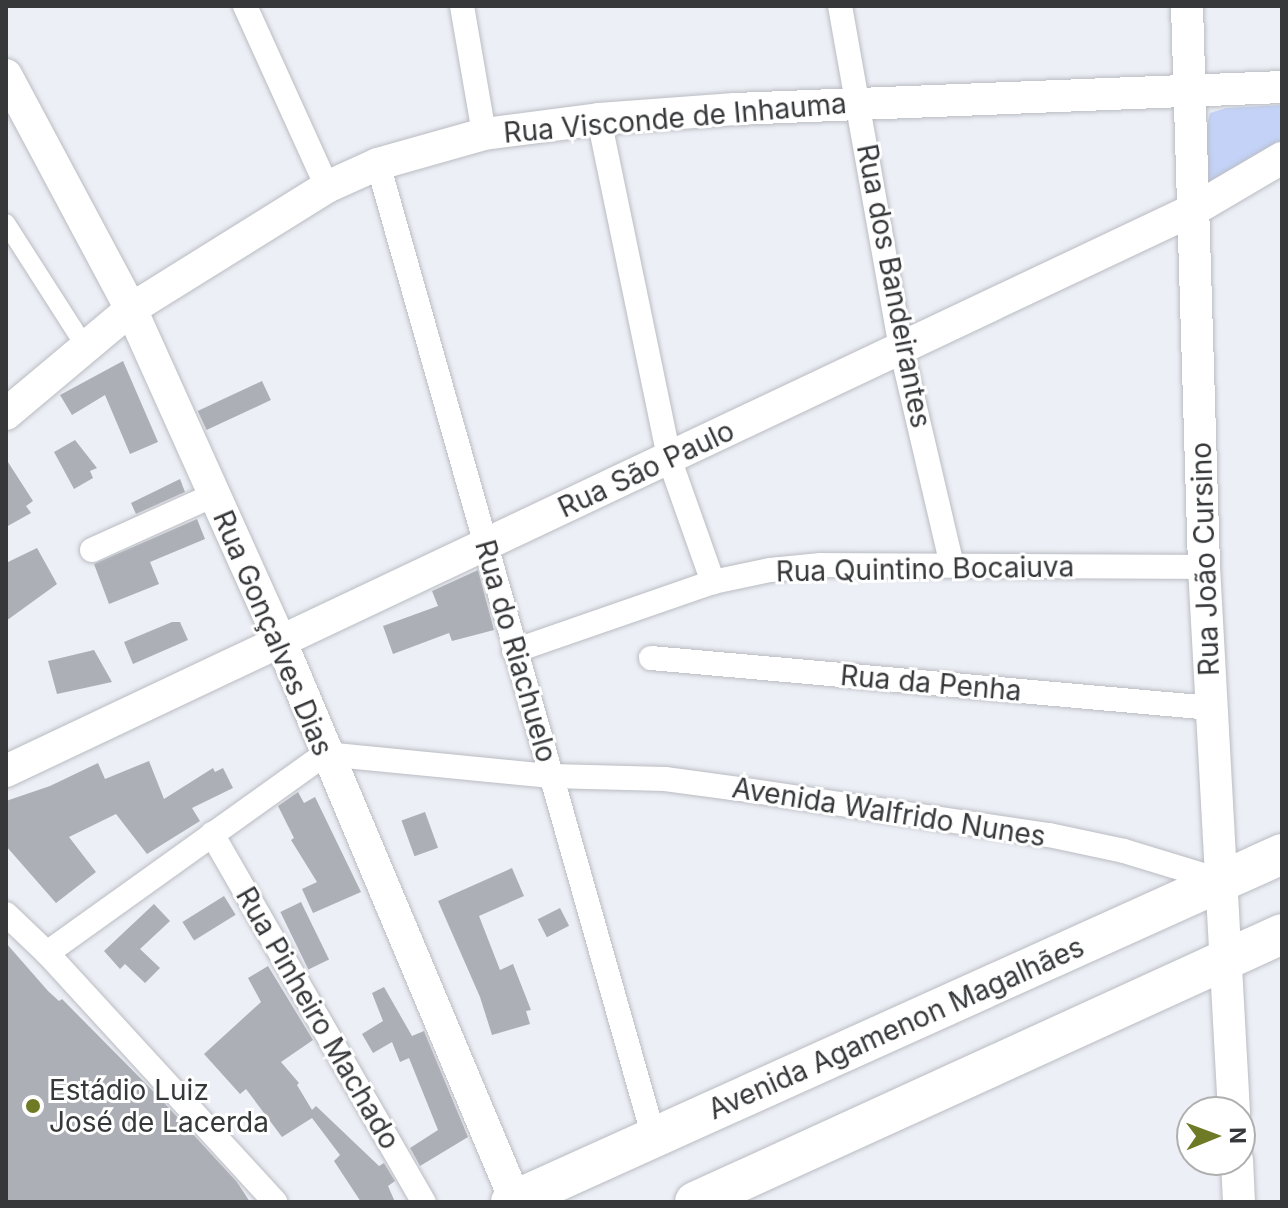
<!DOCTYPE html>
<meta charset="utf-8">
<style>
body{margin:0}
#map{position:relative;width:1288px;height:1208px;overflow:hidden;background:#eceff5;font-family:Inter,sans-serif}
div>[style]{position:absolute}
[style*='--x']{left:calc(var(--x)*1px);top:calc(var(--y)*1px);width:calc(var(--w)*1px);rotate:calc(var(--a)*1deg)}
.green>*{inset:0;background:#c3d2f6}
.building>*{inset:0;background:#acafb5;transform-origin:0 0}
.roads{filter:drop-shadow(0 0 2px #b9bcc2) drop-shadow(0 0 2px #b9bcc2)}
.pedestrian>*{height:18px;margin:-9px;padding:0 9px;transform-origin:9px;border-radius:9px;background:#fff}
.minor>*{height:24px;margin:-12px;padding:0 12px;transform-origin:12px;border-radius:12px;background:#fff}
.tertiary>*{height:32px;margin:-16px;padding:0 16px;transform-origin:16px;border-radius:16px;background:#fff}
.primary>*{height:40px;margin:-20px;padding:0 20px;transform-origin:20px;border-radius:20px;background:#fff}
.dots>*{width:22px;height:22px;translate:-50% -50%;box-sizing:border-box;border:4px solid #fff;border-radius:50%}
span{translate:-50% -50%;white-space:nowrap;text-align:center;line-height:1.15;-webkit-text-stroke:6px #fff;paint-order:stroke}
.street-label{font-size:28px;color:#37383a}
.poi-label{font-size:28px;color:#37383a}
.left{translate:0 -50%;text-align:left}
.frame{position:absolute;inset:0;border:8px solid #37383a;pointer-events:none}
.north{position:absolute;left:1176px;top:1096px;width:80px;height:80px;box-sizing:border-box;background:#fff;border:2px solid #afafb0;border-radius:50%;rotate:89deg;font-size:22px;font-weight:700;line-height:32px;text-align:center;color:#37383a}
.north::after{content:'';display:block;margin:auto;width:28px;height:36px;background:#6f7a26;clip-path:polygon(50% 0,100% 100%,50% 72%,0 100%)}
</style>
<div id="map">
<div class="green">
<i style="clip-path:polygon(1282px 105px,1282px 169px,1205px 187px,1205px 133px,1210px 113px,1226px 108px)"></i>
</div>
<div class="building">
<i style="clip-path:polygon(123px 361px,158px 442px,130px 454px,105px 395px,72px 415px,60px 395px)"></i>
<i style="left:262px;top:381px;width:21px;height:71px;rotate:65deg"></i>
<i style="clip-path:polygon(75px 440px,97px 468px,90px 471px,93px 478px,74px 489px,54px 452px)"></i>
<i style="clip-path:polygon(6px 459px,33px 501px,26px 506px,31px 513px,6px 527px)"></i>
<i style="clip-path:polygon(180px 479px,185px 492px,136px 514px,131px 503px)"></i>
<i style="clip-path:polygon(197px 519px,205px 539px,150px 562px,159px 584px,109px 604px,94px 564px)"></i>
<i style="clip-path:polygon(37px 548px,57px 584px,6px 621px,6px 563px)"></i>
<i style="clip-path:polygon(478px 570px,494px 630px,452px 641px,449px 633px,393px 654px,383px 626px,438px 606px,432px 591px)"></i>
<i style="clip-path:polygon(172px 622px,180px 622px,188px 640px,133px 664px,124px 642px)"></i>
<i style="clip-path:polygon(94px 650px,112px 682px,57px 694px,48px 661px)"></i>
<i style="clip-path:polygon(149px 761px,164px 799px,213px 768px,215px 772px,223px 768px,233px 788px,192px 808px,200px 821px,147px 854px,116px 814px,69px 837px,96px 872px,56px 903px,6px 846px,6px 801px,50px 786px,98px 763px,105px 779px)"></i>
<i style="clip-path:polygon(298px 792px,304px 803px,315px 797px,361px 892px,313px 913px,302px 889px,317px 882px,291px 840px,294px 838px,278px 806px)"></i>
<i style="left:425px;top:812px;width:38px;height:25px;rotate:70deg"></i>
<i style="clip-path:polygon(512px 868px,524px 896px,479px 916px,500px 970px,513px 964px,531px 1010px,526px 1011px,530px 1024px,492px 1035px,480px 997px,438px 901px)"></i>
<i style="left:224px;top:896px;width:22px;height:49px;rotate:58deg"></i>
<i style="left:301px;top:902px;width:64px;height:23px;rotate:64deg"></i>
<i style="clip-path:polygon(154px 904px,170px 921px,140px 949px,160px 968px,145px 983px,125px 964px,120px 969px,104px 951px)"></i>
<i style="left:560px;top:908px;width:20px;height:25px;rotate:63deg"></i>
<i style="clip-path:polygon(6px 943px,48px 991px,59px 1001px,62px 999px,157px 1095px,237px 1182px,250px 1202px,6px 1202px)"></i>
<i style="clip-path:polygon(268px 966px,313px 1040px,281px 1062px,299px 1083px,297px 1085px,312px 1110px,316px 1106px,379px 1166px,384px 1163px,395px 1181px,388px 1186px,395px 1202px,361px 1202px,334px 1161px,340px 1155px,312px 1118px,282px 1137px,246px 1089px,240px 1094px,204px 1054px,261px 1002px,248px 978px)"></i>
<i style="clip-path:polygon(384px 987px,412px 1036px,424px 1031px,468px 1137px,420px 1166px,410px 1148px,438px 1130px,409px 1058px,400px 1062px,392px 1042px,373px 1053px,362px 1034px,383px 1021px,372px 993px)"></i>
</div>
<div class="roads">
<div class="pedestrian">
<i style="--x:6;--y:223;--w:145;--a:57.4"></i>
</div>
<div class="minor">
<i style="--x:245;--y:6;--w:199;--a:65.6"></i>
<i style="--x:462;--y:6;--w:130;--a:80.2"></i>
<i style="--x:840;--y:6;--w:347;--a:79.9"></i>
<i style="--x:901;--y:348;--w:223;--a:76.8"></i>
<i style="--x:599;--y:119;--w:346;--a:78.3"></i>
<i style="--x:669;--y:458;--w:132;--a:70.5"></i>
<i style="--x:378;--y:164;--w:1012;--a:74.18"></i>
<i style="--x:92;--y:550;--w:134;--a:-24.3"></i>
<i style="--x:514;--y:651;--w:211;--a:-19.1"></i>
<i style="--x:713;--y:582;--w:58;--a:-11.9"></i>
<i style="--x:770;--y:570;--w:51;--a:-5.6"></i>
<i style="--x:821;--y:565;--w:383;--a:0.3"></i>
<i style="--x:651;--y:658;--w:562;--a:5.1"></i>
<i style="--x:212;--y:834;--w:425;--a:60.1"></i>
<i style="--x:6;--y:914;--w:57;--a:43.6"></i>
<i style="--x:47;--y:953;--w:338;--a:47.5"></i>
<i style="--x:47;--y:953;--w:342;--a:-35.6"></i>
<i style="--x:325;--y:754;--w:227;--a:5.6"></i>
<i style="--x:551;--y:776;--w:114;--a:1.5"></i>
<i style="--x:665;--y:779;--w:76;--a:7.6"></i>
<i style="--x:740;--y:789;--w:312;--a:8.5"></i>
<i style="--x:1049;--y:835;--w:77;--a:12"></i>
<i style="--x:1124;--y:851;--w:102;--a:17"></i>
</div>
<div class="tertiary">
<i style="--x:1187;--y:6;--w:561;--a:88.26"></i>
<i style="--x:1204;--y:567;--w:546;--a:86.85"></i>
<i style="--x:6;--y:75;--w:265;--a:61.9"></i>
<i style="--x:131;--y:309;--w:365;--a:65.8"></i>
<i style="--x:281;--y:642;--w:607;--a:67.23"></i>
<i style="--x:6;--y:414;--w:163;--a:-40"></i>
<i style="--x:131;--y:309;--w:231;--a:-31.9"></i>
<i style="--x:327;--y:187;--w:56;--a:-24.3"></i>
<i style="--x:378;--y:164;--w:110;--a:-15.8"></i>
<i style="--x:484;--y:134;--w:116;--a:-7.4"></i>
<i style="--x:599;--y:119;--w:136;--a:-4.2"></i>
<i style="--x:735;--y:109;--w:547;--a:-2.3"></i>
<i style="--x:6;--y:771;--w:1315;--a:-25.3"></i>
<i style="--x:1195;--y:209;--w:101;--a:-30.4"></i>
<i style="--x:1237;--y:1160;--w:42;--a:87.3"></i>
</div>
<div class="primary">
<i style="--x:511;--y:1202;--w:846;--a:-24.29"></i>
<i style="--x:695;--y:1202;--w:645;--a:-24.54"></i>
</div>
</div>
<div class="dots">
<i style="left:33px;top:1106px;background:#6f7a26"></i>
</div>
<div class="street-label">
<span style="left:675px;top:118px;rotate:-5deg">Rua Visconde de Inhauma</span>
<span style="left:894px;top:286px;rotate:79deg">Rua dos Bandeirantes</span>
<span style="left:646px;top:469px;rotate:-25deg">Rua São Paulo</span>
<span style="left:1205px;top:559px;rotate:-92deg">Rua João Cursino</span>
<span style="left:925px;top:569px;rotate:-1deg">Rua Quintino Bocaiuva</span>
<span style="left:273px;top:633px;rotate:67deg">Rua Gonçalves Dias</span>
<span style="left:516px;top:651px;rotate:74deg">Rua do Riachuelo</span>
<span style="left:931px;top:683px;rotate:5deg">Rua da Penha</span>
<span style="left:889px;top:812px;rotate:9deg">Avenida Walfrido Nunes</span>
<span style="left:318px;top:1018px;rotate:60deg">Rua Pinheiro Machado</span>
<span style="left:896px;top:1028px;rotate:-24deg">Avenida Agamenon Magalhães</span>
</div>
<div class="poi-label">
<span class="left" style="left:49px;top:1106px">Estádio Luiz<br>José de Lacerda</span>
</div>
<div class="frame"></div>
<div class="north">N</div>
</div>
